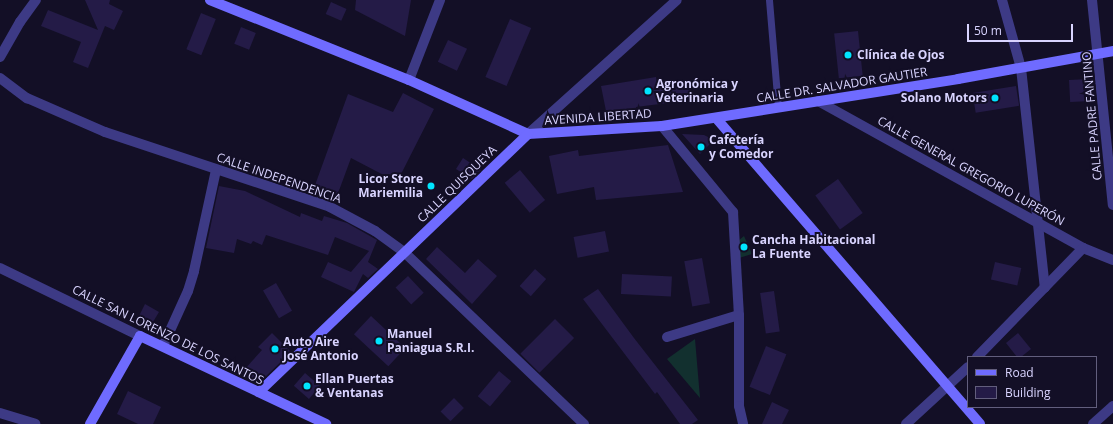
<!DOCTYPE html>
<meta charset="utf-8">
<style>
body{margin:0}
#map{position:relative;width:1113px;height:424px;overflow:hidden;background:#130f26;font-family:"Open Sans",sans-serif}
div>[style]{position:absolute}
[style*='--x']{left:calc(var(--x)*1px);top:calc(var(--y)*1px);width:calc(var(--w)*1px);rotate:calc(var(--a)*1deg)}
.green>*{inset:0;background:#12302f}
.building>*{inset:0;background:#241b47;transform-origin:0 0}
.lane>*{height:7px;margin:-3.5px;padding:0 3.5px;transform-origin:3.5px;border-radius:3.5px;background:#3d3a85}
.street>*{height:10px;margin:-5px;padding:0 5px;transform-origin:5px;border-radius:5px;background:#3d3a85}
.secondary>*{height:10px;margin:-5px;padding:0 5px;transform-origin:5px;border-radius:5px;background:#6f6bff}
.dots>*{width:11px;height:11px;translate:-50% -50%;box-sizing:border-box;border:2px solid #130f26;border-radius:50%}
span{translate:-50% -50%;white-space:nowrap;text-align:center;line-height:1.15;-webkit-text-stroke:4px #130f26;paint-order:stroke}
.poi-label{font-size:12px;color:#d9d4ff;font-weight:700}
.left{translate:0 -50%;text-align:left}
.right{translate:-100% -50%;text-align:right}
.street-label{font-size:12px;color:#d9d4ff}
.legend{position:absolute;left:967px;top:356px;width:130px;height:52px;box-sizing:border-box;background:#130f26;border:1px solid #625e7d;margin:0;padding:5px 7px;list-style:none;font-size:12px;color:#d9d4ff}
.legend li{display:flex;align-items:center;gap:8px;height:20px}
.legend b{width:20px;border:1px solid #625e7d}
.scale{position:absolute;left:967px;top:24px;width:106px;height:18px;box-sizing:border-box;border:2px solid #d9d4ff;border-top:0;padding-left:5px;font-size:12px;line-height:14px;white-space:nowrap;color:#d9d4ff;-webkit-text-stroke:3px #130f26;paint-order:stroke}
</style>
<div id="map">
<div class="green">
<i style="clip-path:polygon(744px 236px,752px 254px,739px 258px,738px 241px)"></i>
<i style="clip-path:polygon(695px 339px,700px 398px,667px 359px)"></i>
</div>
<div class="building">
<i style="clip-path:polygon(85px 0,110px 0,109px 4px,123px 11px,114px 30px,105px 26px,88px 68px,73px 62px,81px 42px,41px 26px,48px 10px,98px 30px)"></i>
<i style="clip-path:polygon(356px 0,411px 0,405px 36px,355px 10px)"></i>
<i style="left:331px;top:2px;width:17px;height:13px;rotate:24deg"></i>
<i style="left:201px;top:13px;width:16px;height:39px;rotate:22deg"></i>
<i style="left:510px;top:19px;width:23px;height:63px;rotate:23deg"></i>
<i style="left:241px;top:27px;width:16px;height:18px;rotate:22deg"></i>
<i style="left:858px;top:31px;width:45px;height:24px;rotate:84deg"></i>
<i style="left:448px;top:40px;width:21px;height:24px;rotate:25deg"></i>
<i style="clip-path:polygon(656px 77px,657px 84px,689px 80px,691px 100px,636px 107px,637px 111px,607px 116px,601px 86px)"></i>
<i style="left:1090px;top:79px;width:22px;height:21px;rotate:87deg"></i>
<i style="left:1016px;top:86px;width:20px;height:44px;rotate:81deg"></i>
<i style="clip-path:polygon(403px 93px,434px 109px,397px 182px,351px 158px,337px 196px,314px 188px,348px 94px,393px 112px)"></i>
<i style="clip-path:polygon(682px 134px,704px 135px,714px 140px,700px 154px)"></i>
<i style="clip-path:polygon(668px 145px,683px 192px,596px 200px,594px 187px,557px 194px,549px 156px,578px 150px,579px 156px)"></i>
<i style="clip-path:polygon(463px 158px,481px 170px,472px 179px,456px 169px)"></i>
<i style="left:520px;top:170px;width:39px;height:20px;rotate:50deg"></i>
<i style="left:838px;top:179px;width:42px;height:28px;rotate:54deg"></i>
<i style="clip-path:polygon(219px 186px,245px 191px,300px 217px,301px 213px,322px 221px,324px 216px,347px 223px,377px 240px,368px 262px,378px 269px,368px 278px,363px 274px,354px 292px,321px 277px,328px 262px,351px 272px,369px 251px,335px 237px,328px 255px,266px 235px,262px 245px,253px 241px,251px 244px,237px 239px,234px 253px,206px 248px)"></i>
<i style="left:605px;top:231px;width:21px;height:32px;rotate:79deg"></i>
<i style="clip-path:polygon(437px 247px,465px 273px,478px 259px,497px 276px,472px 304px,426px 259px)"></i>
<i style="left:702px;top:258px;width:46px;height:18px;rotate:80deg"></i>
<i style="left:995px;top:262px;width:27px;height:18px;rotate:13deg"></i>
<i style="left:535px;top:269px;width:15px;height:23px;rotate:42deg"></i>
<i style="left:622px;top:274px;width:50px;height:20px;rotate:3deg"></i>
<i style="left:408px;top:276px;width:23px;height:17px;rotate:47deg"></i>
<i style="left:276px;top:283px;width:32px;height:15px;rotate:60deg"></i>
<i style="clip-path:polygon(598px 289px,634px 338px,698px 420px,692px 424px,680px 424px,657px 392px,655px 394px,583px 299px)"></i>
<i style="left:774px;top:291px;width:41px;height:14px;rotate:82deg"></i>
<i style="clip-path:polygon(145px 304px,159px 312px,153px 322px,148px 324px,138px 318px)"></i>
<i style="left:371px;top:316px;width:47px;height:25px;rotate:43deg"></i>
<i style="left:555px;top:319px;width:27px;height:49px;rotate:45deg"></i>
<i style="clip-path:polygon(272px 333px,291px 352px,262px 380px,254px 380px,243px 371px,262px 350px,258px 347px)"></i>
<i style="clip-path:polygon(1018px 333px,1031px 349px,1021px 357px,1017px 357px,1006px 343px)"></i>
<i style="left:766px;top:346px;width:22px;height:44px;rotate:22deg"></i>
<i style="left:499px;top:371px;width:16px;height:33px;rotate:40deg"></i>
<i style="left:305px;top:373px;width:20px;height:17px;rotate:41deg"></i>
<i style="clip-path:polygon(128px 391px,161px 407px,153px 424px,138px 424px,117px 414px)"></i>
<i style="left:454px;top:398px;width:14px;height:19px;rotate:45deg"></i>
<i style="clip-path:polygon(772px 402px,789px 410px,782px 424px,762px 424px)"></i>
</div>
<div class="lane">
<i style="--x:769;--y:0;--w:108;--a:85.2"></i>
</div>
<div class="street">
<i style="--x:1002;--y:0;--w:71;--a:74.4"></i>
<i style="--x:1021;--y:68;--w:221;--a:83.8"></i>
<i style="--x:1092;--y:0;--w:206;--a:84.2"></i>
<i style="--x:0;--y:57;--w:40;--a:-60.3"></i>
<i style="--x:20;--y:22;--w:27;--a:-54"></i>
<i style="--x:0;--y:78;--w:34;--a:37"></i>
<i style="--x:27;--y:98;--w:85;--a:23.6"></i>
<i style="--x:105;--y:132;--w:237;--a:18.4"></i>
<i style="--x:330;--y:207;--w:51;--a:28.1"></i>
<i style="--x:375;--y:231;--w:36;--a:36"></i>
<i style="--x:404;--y:252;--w:249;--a:43.7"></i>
<i style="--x:409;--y:80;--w:86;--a:-68.8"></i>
<i style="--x:818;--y:101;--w:303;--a:29"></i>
<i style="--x:1083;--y:248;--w:32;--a:22"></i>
<i style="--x:662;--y:126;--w:112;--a:50.5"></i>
<i style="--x:733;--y:212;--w:103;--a:86.7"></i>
<i style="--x:739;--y:315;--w:91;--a:90"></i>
<i style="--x:739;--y:406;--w:18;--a:77"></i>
<i style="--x:528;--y:134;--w:200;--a:-42"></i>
<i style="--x:0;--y:268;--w:156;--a:25.9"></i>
<i style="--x:667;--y:337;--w:75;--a:-17"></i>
<i style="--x:163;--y:346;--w:60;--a:-65.6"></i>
<i style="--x:188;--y:291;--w:21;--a:-73"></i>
<i style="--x:194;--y:271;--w:103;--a:-77.7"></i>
<i style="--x:977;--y:357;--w:152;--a:-45.8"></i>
<i style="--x:0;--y:413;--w:37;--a:17"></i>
<i style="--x:906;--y:424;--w:84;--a:-42.6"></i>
<i style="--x:1093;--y:424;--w:27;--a:-42"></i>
</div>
<div class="secondary">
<i style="--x:210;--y:0;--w:214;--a:21.9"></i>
<i style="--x:409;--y:80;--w:131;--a:24.4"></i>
<i style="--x:528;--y:134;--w:134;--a:-3.4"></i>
<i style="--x:662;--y:126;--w:300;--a:-9"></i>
<i style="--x:958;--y:79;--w:158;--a:-10.2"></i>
<i style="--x:716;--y:118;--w:404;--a:49.2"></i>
<i style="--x:259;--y:392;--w:373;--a:-43.8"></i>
<i style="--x:90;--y:424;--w:101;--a:-60.4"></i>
<i style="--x:140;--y:336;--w:206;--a:25.3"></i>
</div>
<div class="dots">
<i style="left:848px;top:55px;background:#00e5ff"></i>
<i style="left:648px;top:91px;background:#00e5ff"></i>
<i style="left:995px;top:98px;background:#00e5ff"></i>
<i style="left:701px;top:147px;background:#00e5ff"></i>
<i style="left:431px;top:186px;background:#00e5ff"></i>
<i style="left:744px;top:247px;background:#00e5ff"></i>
<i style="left:379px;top:341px;background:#00e5ff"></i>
<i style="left:275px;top:349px;background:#00e5ff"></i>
<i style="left:307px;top:386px;background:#00e5ff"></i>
</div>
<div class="poi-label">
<span class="left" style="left:857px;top:55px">Clínica de Ojos</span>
<span class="left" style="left:656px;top:91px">Agronómica y<br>Veterinaria</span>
<span class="right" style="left:987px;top:98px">Solano Motors</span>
<span class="left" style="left:709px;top:147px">Cafetería<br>y Comedor</span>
<span class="right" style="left:423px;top:186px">Licor Store<br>Mariemilia</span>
<span class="left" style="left:752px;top:247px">Cancha Habitacional<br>La Fuente</span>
<span class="left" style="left:387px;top:341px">Manuel<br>Paniagua S.R.I.</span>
<span class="left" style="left:283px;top:349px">Auto Aire<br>José Antonio</span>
<span class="left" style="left:315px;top:386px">Ellan Puertas<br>&amp; Ventanas</span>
</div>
<div class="street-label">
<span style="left:842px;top:85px;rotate:-9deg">CALLE DR. SALVADOR GAUTIER</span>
<span style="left:1092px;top:116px;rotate:-95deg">CALLE PADRE FANTINO</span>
<span style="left:598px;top:117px;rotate:-4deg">AVENIDA LIBERTAD</span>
<span style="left:971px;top:171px;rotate:29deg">CALLE GENERAL GREGORIO LUPERÓN</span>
<span style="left:279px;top:178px;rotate:19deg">CALLE INDEPENDENCIA</span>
<span style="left:457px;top:184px;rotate:-44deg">CALLE QUISQUEYA</span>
<span style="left:168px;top:335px;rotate:26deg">CALLE SAN LORENZO DE LOS SANTOS</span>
</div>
<ul class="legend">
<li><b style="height:5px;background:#6f6bff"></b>Road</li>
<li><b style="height:11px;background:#241b47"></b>Building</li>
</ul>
<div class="scale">50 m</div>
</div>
